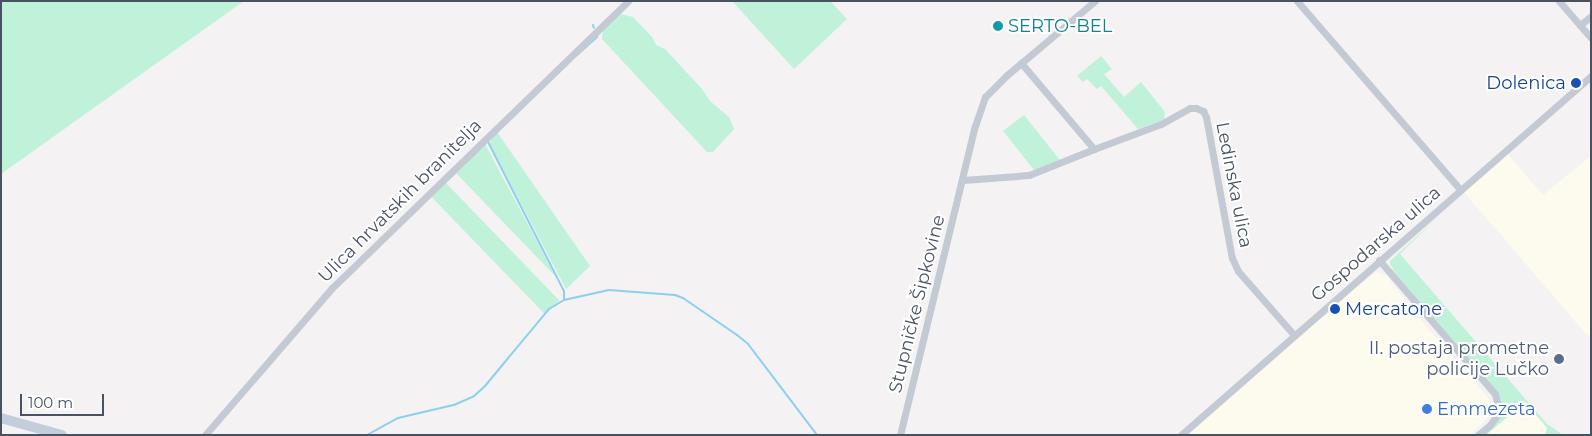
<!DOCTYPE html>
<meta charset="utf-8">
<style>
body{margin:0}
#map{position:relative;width:1592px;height:436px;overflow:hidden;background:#f4f2f2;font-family:Montserrat,sans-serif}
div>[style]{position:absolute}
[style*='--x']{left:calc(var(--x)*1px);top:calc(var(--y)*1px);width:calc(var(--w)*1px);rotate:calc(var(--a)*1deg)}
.commercial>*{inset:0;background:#fdfbed}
.green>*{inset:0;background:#c0f2da;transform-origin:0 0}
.stream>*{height:2px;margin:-1px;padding:0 1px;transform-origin:1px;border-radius:1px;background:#8ccff0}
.street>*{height:7px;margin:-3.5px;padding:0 3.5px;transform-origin:3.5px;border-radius:3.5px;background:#c3cad4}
.secondary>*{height:10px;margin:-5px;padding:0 5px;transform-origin:5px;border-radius:5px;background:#c4cddb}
.dots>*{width:14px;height:14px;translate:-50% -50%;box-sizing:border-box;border:2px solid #fff;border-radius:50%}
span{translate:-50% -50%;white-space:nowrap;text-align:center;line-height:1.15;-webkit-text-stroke:4px #fff;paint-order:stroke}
.culture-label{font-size:18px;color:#0d838f}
.left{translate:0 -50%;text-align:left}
.transit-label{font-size:18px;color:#164399}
.right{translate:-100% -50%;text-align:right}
.street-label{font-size:18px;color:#495261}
.service-label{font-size:18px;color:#4e5e75}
.shop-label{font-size:18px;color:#366cbe}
.frame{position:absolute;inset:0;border:2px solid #495261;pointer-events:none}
.scale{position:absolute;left:20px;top:394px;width:84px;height:22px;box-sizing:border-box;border:2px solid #495261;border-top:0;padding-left:6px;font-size:15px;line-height:18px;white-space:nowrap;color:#495261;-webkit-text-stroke:4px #fff;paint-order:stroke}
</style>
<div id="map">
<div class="commercial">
<i style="clip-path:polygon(1507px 153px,1543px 195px,1591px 156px,1591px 337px,1585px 333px,1463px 191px)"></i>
<i style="clip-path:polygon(1376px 272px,1387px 276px,1417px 316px,1490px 400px,1490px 416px,1470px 435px,1185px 435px,1311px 326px,1330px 312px,1348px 294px)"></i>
<i style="clip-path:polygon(1525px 402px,1547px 428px,1545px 435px,1486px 435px)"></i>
</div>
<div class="green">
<i style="clip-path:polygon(1px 1px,244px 1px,1px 174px)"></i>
<i style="clip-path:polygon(732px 1px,830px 1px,847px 19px,794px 69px)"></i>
<i style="clip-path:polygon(620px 14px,633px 17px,653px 38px,656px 45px,665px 49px,702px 89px,710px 101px,729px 117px,734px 129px,713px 152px,707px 152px,602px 39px,603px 30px)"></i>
<i style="clip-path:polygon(1101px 56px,1112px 69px,1104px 74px,1124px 97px,1141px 82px,1165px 112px,1164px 120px,1138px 129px,1101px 86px,1097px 89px,1087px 79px,1083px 82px,1077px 76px)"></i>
<i style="clip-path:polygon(1024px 115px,1060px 160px,1034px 170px,1003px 131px)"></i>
<i style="clip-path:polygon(497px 132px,590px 266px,566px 289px,489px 143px)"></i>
<i style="clip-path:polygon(484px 142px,556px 277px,454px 171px)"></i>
<i style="left:444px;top:181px;width:166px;height:20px;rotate:46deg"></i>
<i style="clip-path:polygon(1436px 219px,1400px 254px,1547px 424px,1563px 435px,1545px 435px,1547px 428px,1525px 402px,1486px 435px,1482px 435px,1492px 426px,1500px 402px,1496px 391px,1396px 274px,1390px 264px,1390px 261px)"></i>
</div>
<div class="stream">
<i style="--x:593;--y:25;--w:3;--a:72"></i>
<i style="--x:577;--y:55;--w:27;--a:-42"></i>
<i style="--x:597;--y:37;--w:3;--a:-90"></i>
<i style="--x:487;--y:140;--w:169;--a:63"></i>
<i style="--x:564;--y:291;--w:8;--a:90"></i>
<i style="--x:367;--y:435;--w:35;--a:-29"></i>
<i style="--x:398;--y:418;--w:57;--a:-13.1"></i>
<i style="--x:454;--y:405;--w:22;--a:-24"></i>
<i style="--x:474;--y:396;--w:15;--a:-42"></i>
<i style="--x:485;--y:386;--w:100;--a:-50.3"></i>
<i style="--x:549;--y:309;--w:17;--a:-31"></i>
<i style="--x:564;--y:300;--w:46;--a:-12.5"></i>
<i style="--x:609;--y:290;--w:66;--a:4.3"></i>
<i style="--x:675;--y:295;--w:9;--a:21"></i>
<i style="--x:683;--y:298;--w:65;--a:34.4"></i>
<i style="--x:737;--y:335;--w:14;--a:39"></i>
<i style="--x:748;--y:344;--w:114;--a:52.8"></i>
</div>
<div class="street">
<i style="--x:1297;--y:1;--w:250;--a:49.1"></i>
<i style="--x:1559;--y:1;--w:49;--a:49.1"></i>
<i style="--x:1580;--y:25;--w:14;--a:-39"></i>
<i style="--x:1094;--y:149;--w:72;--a:-20.5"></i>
<i style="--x:1161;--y:124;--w:33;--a:-29"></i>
<i style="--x:1190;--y:108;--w:6;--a:0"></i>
<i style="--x:1196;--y:108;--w:8;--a:23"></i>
<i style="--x:1203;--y:111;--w:7;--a:63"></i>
<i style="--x:1206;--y:117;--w:143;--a:79.6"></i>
<i style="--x:1232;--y:258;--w:14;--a:65"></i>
<i style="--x:1238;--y:271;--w:85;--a:48.8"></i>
<i style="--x:963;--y:180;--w:66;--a:-4.3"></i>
<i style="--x:1029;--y:175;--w:70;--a:-21.8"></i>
<i style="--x:1094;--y:149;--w:113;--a:-130.3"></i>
<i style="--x:1379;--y:260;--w:177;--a:49.1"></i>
<i style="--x:1495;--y:394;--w:12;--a:76"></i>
<i style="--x:1498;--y:406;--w:9;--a:96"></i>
<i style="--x:1497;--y:415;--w:12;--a:125"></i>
<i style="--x:1490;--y:425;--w:16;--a:140"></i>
<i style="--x:205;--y:435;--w:194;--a:-49.2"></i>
<i style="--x:332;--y:288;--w:412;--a:-44.1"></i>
<i style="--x:900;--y:435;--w:318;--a:-76.4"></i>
<i style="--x:975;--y:126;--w:31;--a:-71"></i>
<i style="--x:985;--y:97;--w:31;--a:-45"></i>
<i style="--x:1007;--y:75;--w:115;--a:-40.1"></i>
<i style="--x:1181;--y:435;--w:545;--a:-41.21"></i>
</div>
<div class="secondary">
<i style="--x:1;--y:418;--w:63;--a:15.6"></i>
</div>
<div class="dots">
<i style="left:998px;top:26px;background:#0f9aa8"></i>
<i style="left:1576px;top:83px;background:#1a4fb4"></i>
<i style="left:1335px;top:309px;background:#1a4fb4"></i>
<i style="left:1559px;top:359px;background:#5c6f8a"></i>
<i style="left:1427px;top:409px;background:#3f7fe0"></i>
</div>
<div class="culture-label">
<span class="left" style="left:1008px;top:26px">SERTO-BEL</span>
</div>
<div class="transit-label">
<span class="right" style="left:1566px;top:83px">Dolenica</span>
<span class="left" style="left:1345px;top:309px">Mercatone</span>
</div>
<div class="street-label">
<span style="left:1234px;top:185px;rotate:79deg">Ledinska ulica</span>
<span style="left:400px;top:201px;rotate:-45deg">Ulica hrvatskih branitelja</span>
<span style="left:1376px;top:244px;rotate:-41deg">Gospodarska ulica</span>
<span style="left:917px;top:304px;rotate:-76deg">Stupničke Šipkovine</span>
</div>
<div class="service-label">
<span class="right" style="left:1549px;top:359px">II. postaja prometne<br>policije Lučko</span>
</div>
<div class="shop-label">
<span class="left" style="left:1437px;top:409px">Emmezeta</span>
</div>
<div class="frame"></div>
<div class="scale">100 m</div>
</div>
